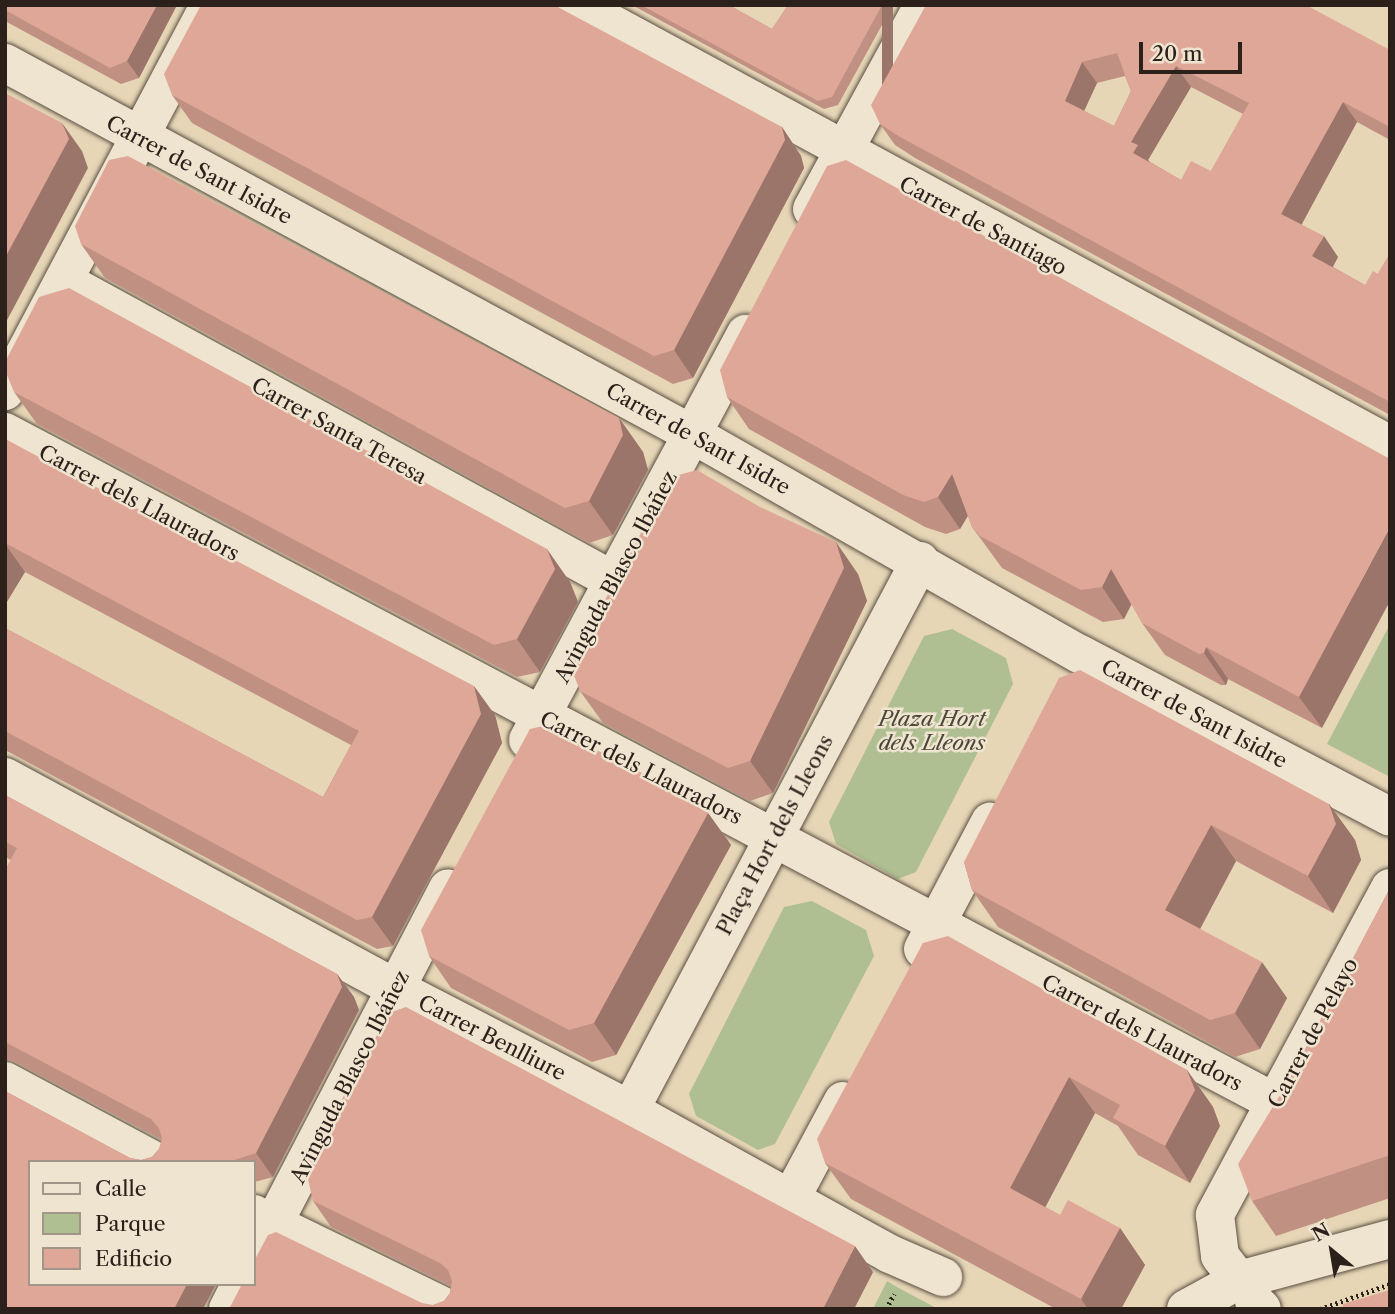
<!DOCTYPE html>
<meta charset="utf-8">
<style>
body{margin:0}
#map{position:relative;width:1395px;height:1314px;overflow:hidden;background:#e6d6b6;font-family:"Libre Caslon Text",serif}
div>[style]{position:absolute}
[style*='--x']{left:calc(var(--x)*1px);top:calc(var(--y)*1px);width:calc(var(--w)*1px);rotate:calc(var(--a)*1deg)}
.green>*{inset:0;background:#b0bf92}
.path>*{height:4.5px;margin-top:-2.25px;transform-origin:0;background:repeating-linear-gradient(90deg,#2c201b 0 2px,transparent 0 5.5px)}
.roads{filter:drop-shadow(0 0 2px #5a4e42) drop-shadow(0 0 2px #5a4e42)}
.street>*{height:38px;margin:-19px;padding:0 19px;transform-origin:19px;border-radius:19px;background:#efe4d0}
.wall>*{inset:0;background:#c09083}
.shaded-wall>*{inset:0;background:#9c756a;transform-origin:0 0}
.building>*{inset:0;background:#dfa798}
span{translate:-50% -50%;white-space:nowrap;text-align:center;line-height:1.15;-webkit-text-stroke:5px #efe4d0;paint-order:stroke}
.street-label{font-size:21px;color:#2c201b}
.park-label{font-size:21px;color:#4d4839;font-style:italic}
.frame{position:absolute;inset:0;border:7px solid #2c201b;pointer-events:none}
.legend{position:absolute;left:28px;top:1160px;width:228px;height:126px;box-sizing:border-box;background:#efe4d0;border:2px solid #a19688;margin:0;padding:9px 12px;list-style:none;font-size:21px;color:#2c201b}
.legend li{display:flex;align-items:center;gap:14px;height:35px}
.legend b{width:35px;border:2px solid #a19688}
.north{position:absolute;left:1297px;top:1216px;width:70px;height:70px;-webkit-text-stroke:5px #efe4d0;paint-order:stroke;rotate:330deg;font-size:19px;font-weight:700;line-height:28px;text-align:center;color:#2c201b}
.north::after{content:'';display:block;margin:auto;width:24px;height:32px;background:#2c201b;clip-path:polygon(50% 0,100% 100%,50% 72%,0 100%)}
.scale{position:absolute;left:1139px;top:42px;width:103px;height:32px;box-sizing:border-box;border:4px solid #2c201b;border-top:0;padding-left:9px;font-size:21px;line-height:24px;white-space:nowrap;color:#2c201b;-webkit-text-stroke:5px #efe4d0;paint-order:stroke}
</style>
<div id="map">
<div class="green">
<i style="clip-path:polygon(1390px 624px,1390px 777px,1327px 744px)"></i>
<i style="clip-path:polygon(952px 629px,1006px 658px,1013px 684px,916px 872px,898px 879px,836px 844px,829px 822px,924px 636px)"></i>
<i style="clip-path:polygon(812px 901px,866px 930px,874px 956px,775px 1144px,758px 1150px,696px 1116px,689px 1094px,784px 907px)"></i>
<i style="clip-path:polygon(887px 1281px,897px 1287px,938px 1309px,873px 1309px)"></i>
</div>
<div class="path">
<i style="--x:886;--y:1309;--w:17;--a:-62"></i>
<i style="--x:1320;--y:1309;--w:74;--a:-19.7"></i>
</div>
<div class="roads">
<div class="street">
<i style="--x:577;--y:5;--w:924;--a:28.42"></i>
<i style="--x:5;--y:63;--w:781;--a:28.37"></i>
<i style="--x:692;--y:434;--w:446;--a:29.6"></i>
<i style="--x:1080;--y:654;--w:350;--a:27.7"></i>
<i style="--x:812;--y:209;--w:232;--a:-61.4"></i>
<i style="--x:64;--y:281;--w:626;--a:28.61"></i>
<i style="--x:5;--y:391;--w:437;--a:-62.1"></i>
<i style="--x:5;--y:432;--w:1437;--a:27.83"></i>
<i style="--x:528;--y:740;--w:461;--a:-61.8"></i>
<i style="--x:5;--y:777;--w:443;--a:28.4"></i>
<i style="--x:395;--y:988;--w:265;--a:27.4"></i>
<i style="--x:630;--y:1110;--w:297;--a:29"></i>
<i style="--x:890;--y:1254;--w:58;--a:23.5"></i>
<i style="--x:1390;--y:888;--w:371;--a:118.2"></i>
<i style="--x:1215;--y:1215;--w:41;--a:83"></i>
<i style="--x:1220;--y:1256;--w:31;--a:52"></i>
<i style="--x:1239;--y:1280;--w:156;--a:-15.2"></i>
<i style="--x:923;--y:949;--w:144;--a:-62.2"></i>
<i style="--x:5;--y:1081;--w:172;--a:28.1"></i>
<i style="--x:630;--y:1110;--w:621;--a:-62.16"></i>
<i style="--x:791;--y:1198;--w:110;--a:-61.8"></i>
<i style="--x:254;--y:1214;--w:217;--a:26"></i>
<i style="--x:254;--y:1261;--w:420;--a:-62.5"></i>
<i style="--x:1254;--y:1301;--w:11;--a:45"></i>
<i style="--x:228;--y:1309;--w:28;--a:-63"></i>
<i style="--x:1186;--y:1309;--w:60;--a:-28.7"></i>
</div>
</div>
<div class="wall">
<i style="clip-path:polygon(5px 5px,177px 5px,139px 78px,121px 84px,5px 21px)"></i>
<i style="clip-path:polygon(632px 5px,729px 5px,772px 29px,788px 5px,893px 5px,838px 105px,824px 109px)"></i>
<i style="clip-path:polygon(evenodd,926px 5px,1390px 50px,1390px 140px,1357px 122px,1301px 224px,1338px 257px,1333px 267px,1365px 285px,1378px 274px,1390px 253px,1390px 415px,915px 158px,895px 145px,880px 124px,926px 5px,1125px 76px,1131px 91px,1114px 126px,1084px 111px,1097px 83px,1125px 76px,926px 5px,1191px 87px,1243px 114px,1211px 171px,1181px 180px,1150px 162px,1148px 160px,1191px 87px)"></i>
<i style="clip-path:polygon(172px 95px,782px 127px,801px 156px,804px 168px,693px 378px,673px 384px,192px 123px)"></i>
<i style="clip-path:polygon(81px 244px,619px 418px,643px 452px,648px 470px,613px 535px,589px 543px,105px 278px)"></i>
<i style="clip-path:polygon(14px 392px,570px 582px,578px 602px,540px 672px,517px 677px,37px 424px)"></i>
<i style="clip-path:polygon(727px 397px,1390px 459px,1322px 728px,1228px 679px,1226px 685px,1221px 685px,1165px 655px,1142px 623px,1132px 604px,1124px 619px,1103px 622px,1002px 568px,972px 527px,968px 516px,960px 529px,946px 534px,925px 527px,749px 429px)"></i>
<i style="clip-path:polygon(5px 439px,495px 715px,502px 743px,393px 946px,377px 949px,5px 750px,5px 628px,323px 797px,351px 745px,25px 572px,5px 605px)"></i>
<i style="clip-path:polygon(858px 574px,867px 601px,773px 793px,750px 801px,603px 723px,580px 691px)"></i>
<i style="clip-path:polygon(530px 729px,672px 788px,677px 796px,708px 813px,731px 845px,616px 1055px,592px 1062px,451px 988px,429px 956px)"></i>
<i style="clip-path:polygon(5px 795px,337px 974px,354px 997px,359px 1010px,273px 1177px,254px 1182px,254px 1162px,30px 1162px,30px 1284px,216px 1284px,203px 1309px,5px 1309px,5px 1091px,130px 1158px,141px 1160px,152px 1157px,159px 1149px,162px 1140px,15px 1062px,5px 1059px,5px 870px,11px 860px,5px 857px)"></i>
<i style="clip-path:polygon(1329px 804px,1355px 840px,1361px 860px,1333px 913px,1236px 861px,1200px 929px,1287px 998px,1260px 1049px,1235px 1057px,998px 927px,972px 890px,964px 862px)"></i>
<i style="clip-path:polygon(1390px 888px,1390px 1198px,1276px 1236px,1252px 1201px,1288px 1082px)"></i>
<i style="clip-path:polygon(923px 943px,1187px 1070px,1213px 1107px,1220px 1126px,1190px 1183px,1138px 1155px,1118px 1126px,1095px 1113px,1045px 1207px,1060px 1215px,1120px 1228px,1145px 1265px,1121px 1309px,1056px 1309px,851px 1199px,825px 1163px)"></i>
<i style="clip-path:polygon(313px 1201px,873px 1272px,854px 1309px,229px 1309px,433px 1305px,444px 1301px,450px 1293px,451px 1286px,331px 1227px)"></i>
</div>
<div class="shaded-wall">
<i style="clip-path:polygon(157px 5px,177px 5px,139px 78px,127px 61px)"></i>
<i style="left:882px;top:5px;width:11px;height:105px"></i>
<i style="clip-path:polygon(1082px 62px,1097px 83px,1079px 122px,1065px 101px)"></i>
<i style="clip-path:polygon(1176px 66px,1191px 87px,1148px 160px,1152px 166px,1133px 153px,1131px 142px)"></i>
<i style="clip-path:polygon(1343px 102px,1357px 122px,1296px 235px,1281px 214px)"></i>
<i style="clip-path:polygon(62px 123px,82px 151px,88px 168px,5px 324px,5px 258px)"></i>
<i style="clip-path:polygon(782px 127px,801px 156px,804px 168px,693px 378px,674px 350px)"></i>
<i style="clip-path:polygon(1324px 236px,1338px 257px,1327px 277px,1312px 256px)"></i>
<i style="clip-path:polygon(619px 418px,643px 452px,648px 470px,613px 535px,589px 501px)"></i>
<i style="clip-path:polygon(952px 474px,974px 505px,960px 529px,938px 497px)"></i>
<i style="clip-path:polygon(1390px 527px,1390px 601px,1322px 728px,1299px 697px)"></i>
<i style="clip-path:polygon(836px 542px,858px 574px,867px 601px,773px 793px,750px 761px)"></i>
<i style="clip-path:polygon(5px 544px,25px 572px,5px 605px)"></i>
<i style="clip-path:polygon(547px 549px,570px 582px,578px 602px,540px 672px,517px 639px)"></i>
<i style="clip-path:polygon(1111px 569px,1133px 600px,1124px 619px,1102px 587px)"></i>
<i style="clip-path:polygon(1206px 647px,1228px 679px,1226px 685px,1204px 653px)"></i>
<i style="clip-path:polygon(474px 686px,495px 715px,502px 743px,393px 946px,372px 917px)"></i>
<i style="clip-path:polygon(1329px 804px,1355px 840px,1361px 860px,1333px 913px,1308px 876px)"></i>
<i style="clip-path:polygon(708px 813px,731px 845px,616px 1055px,594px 1023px)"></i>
<i style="clip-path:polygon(1211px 825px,1236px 861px,1191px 946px,1165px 910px)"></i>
<i style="clip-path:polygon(1262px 962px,1287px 998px,1260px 1049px,1235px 1013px)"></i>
<i style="clip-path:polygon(337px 974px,354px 997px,359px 1010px,273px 1177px,256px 1153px)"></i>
<i style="clip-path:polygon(1187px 1070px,1213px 1107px,1220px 1126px,1190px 1183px,1165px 1146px)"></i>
<i style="clip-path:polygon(1069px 1077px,1095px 1113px,1036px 1225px,1010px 1188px)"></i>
<i style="clip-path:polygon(1120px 1228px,1145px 1265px,1121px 1309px,1088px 1309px,1081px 1299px)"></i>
<i style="clip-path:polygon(855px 1246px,873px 1272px,854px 1309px,823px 1309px)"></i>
<i style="clip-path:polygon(187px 1284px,216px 1284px,203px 1309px,174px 1309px)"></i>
</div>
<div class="building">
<i style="clip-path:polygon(5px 5px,157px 5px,127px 61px,110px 68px,5px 10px)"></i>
<i style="clip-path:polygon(201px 5px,554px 5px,782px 127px,785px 140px,674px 350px,654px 356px,172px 95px,164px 74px)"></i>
<i style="clip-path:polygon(641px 5px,729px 5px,772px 29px,788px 5px,882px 5px,832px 97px,818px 101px)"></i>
<i style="clip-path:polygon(evenodd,926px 5px,1306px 5px,1390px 50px,1390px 127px,1343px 102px,1281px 214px,1324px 236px,1312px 256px,1365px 285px,1373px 271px,1378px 274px,1390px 253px,1390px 402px,900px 137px,880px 124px,871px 105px,926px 5px,1117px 53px,1131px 91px,1114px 126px,1065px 101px,1082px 62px,1117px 53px,926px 5px,1176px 66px,1249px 103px,1211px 171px,1191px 161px,1181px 180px,1133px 153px,1138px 145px,1131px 142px,1176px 66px)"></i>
<i style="clip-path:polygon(5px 93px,62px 123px,69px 139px,5px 258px)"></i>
<i style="clip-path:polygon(128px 156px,619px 418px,623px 435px,589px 501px,565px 508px,81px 244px,75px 226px,109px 160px)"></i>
<i style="clip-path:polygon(846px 160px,1390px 459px,1390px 527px,1299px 697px,1206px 647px,1204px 653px,1199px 654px,1142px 623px,1111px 569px,1102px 587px,1081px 590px,980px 536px,972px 527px,952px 474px,938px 497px,924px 502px,903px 495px,727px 397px,720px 370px,827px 166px)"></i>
<i style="clip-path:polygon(69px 288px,547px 549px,555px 569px,517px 639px,494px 645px,14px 392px,5px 370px,5px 362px,39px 297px)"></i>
<i style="clip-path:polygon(5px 439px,474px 686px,481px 714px,372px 917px,357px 920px,5px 731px,5px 628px,323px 797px,359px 731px,5px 543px)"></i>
<i style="clip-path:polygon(697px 470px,760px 507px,836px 542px,844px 568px,750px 761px,728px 768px,580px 691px,570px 665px,671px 477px)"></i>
<i style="clip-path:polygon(1080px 670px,1329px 804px,1336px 824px,1308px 876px,1211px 825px,1165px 910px,1262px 962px,1235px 1013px,1210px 1020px,972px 890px,964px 862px,1059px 678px)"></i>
<i style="clip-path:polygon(547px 725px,672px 788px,667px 790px,708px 813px,594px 1023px,569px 1030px,429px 956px,421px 930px,530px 729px)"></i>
<i style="clip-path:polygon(5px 795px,337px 974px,342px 987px,256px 1153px,228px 1162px,30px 1162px,30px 1284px,187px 1284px,174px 1309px,5px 1309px,5px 1091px,130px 1158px,141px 1160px,152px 1157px,159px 1149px,162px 1138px,159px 1128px,151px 1119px,5px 1042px,5px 870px,17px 848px,5px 842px)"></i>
<i style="clip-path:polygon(1390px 888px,1390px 1155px,1252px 1201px,1238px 1164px,1288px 1082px)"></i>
<i style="clip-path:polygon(948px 936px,1187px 1070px,1195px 1090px,1165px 1146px,1113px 1118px,1120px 1105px,1069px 1077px,1010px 1188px,1060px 1215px,1068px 1200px,1120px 1228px,1081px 1299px,825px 1163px,817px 1139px,923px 943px)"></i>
<i style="clip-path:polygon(406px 1007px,855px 1246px,823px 1309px,229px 1309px,242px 1284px,254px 1284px,254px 1261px,268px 1235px,276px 1232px,422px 1303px,433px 1305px,444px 1301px,450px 1293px,452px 1281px,448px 1270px,440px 1263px,313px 1201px,305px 1167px,389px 1013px)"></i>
<i style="clip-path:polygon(1390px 1290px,1390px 1309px,1343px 1309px,1343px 1304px)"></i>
</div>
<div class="street-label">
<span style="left:199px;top:170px;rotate:28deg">Carrer de Sant Isidre</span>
<span style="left:983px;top:226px;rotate:28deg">Carrer de Santiago</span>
<span style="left:339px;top:431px;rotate:29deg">Carrer Santa Teresa</span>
<span style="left:698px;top:439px;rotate:29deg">Carrer de Sant Isidre</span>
<span style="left:139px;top:503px;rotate:28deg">Carrer dels Llauradors</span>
<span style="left:616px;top:577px;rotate:-62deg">Avinguda Blasco Ibáñez</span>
<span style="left:1194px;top:714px;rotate:28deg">Carrer de Sant Isidre</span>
<span style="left:641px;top:768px;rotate:27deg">Carrer dels Llauradors</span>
<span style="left:775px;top:835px;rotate:-62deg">Plaça Hort dels Lleons</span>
<span style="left:1142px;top:1033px;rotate:28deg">Carrer dels Llauradors</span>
<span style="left:1313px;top:1033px;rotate:-62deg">Carrer de Pelayo</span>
<span style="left:492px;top:1038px;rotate:27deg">Carrer Benlliure</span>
<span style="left:350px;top:1077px;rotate:-63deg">Avinguda Blasco Ibáñez</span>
</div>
<div class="park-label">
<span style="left:932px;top:731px">Plaza Hort<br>dels Lleons</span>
</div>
<div class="frame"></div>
<ul class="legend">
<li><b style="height:9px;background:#efe4d0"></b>Calle</li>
<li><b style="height:19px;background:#b0bf92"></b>Parque</li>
<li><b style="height:19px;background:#dfa798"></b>Edificio</li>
</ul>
<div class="north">N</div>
<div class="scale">20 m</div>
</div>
